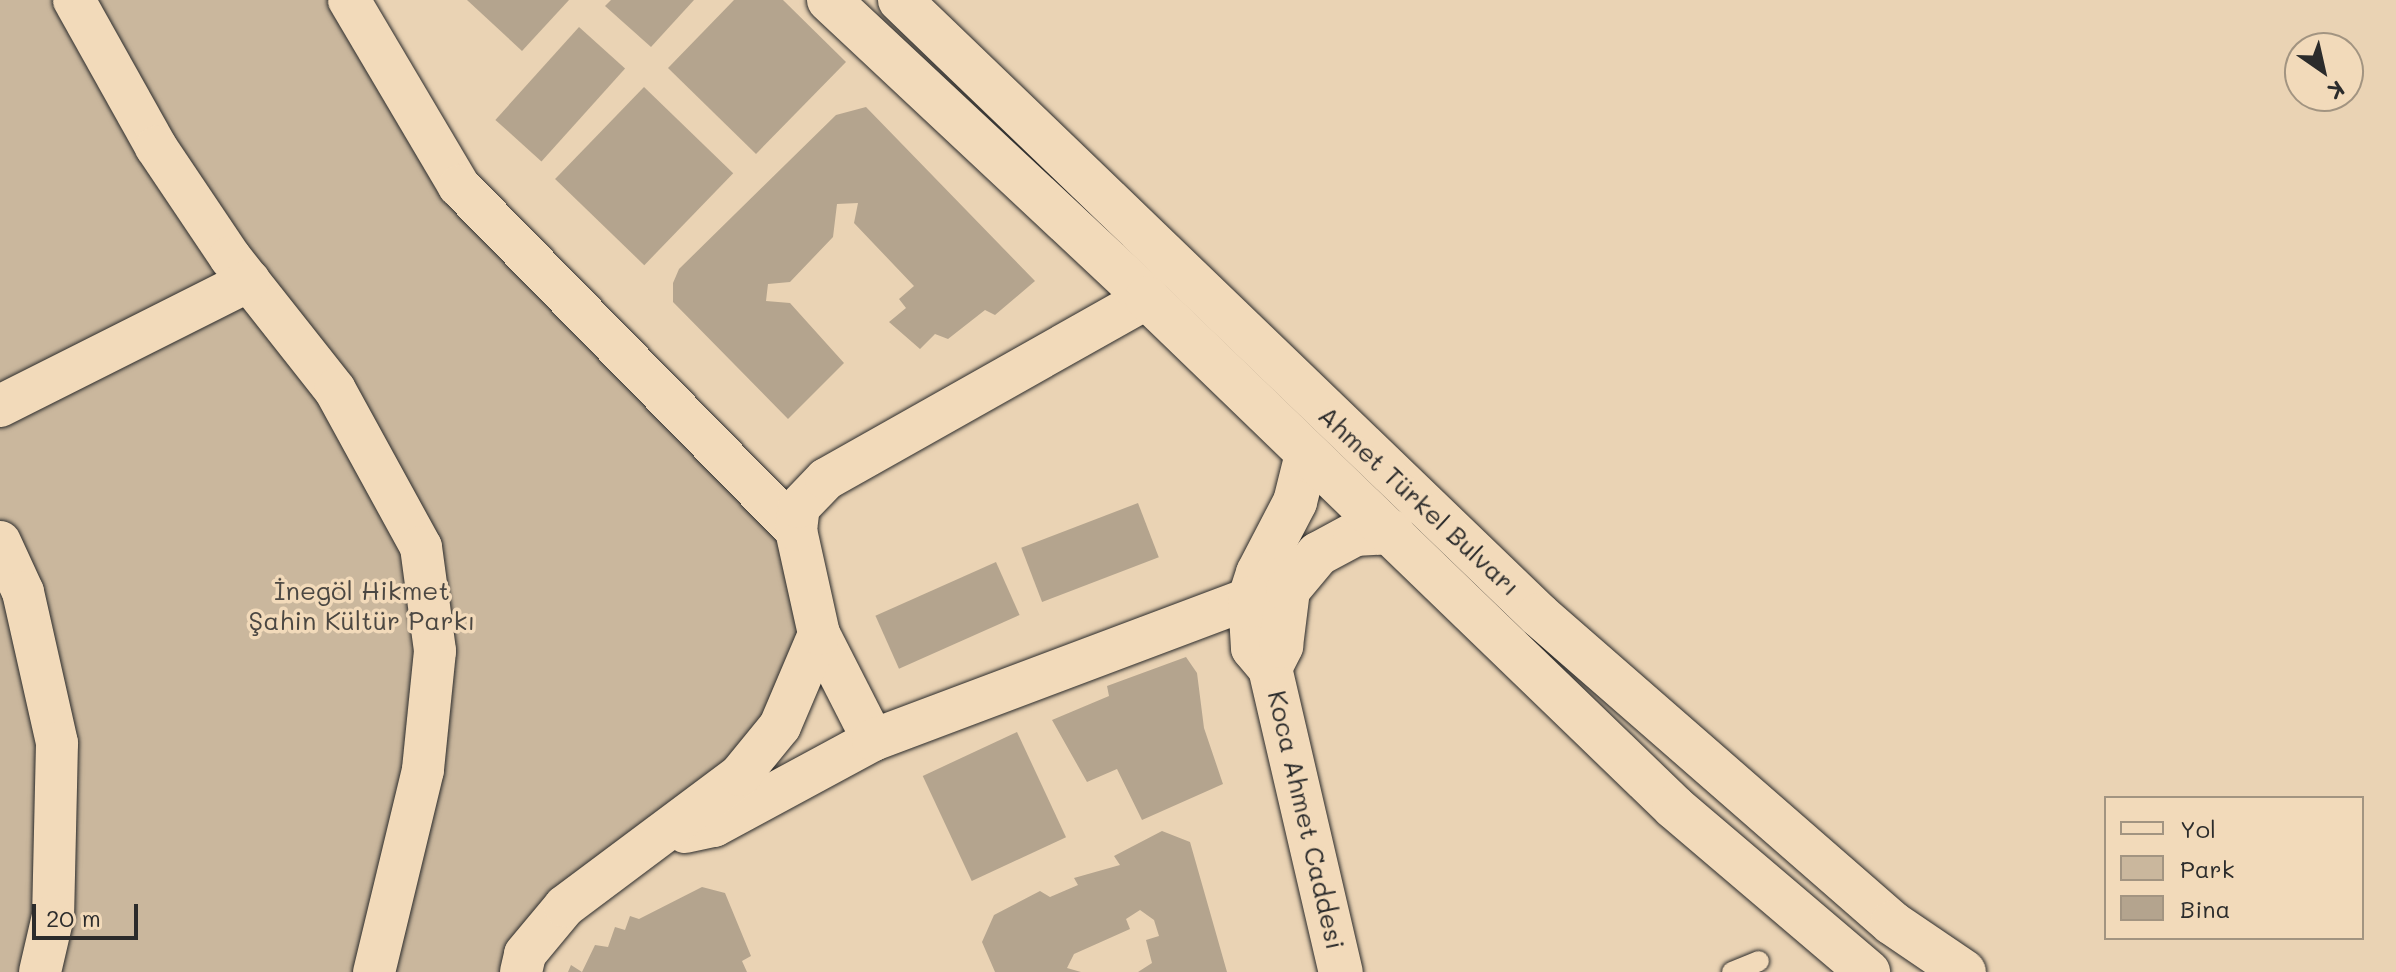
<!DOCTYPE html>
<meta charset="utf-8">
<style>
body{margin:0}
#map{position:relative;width:2396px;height:972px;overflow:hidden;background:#ead3b4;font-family:Mali,sans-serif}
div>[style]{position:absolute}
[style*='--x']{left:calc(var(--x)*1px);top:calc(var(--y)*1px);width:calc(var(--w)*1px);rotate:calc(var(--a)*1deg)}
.green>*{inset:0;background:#cab79d}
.building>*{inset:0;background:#b4a48e;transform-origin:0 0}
.roads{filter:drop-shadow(0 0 2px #2b2b2b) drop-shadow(0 0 2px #2b2b2b)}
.lane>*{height:20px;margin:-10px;padding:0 10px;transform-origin:10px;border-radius:10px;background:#f2daba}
.street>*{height:42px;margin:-21px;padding:0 21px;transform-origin:21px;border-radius:21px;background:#f2daba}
.secondary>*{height:44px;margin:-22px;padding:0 22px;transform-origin:22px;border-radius:22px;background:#f2daba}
.primary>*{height:44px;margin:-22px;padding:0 22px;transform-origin:22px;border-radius:22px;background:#f2daba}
span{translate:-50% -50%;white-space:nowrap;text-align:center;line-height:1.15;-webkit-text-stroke:7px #f2daba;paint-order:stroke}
.street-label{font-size:26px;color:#2b2b2b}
.park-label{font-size:26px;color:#4b4742}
.legend{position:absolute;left:2104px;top:796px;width:260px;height:144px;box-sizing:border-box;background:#f2daba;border:2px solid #a29481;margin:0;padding:10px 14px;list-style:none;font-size:24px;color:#2b2b2b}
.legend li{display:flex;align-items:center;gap:16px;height:40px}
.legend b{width:40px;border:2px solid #a29481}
.north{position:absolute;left:2284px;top:32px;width:80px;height:80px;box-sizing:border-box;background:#f2daba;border:2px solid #a29481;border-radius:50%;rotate:146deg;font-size:22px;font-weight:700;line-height:32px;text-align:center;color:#2b2b2b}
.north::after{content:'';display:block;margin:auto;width:28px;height:36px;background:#2b2b2b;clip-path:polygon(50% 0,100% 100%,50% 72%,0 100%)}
.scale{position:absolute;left:32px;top:904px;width:106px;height:36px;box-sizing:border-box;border:4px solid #2b2b2b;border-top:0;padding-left:10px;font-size:24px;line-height:28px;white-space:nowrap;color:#2b2b2b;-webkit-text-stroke:6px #f2daba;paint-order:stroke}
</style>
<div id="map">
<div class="green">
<i style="clip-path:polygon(0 0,349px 0,459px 186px,796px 530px,803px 681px,521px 972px,0 972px)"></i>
</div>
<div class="building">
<i style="clip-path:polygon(467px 0,569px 0,522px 51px)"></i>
<i style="clip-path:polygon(611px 0,694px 0,651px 47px,605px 6px)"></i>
<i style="clip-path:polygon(734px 0,783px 0,846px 62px,756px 154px,668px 68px)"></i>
<i style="left:579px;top:27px;width:62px;height:125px;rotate:42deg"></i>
<i style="left:644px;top:87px;width:124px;height:128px;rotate:44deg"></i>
<i style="clip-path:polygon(866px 107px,1035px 281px,995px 315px,985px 310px,948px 339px,935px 334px,920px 349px,889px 322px,906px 308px,899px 299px,914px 286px,854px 223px,858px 203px,837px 204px,833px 237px,790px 282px,768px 284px,766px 301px,790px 303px,844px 363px,788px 419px,673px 302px,673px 283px,679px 269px,836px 115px)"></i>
<i style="left:1138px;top:503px;width:58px;height:125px;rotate:69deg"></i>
<i style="left:996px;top:562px;width:58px;height:132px;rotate:66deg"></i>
<i style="clip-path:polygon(1186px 657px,1197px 673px,1204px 728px,1223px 784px,1142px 820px,1117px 769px,1087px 782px,1052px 720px,1109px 696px,1107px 686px)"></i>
<i style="left:1017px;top:732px;width:116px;height:104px;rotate:65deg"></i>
<i style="clip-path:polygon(1162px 831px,1190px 842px,1227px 972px,1138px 972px,1152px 963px,1146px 940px,1159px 936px,1154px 920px,1140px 910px,1126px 919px,1130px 929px,1074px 954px,1067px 968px,1081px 972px,995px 972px,982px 942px,994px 915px,1040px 891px,1050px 897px,1078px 885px,1074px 878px,1120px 865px,1114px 856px)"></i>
<i style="clip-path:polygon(702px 887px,725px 893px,751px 956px,742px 961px,747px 972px,568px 972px,571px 965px,582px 972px,595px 945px,608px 947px,615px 927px,625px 930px,630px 916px,639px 919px)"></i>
</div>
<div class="roads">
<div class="lane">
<i style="--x:1732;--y:972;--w:29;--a:-22"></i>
</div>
<div class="street">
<i style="--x:74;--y:0;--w:168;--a:60.8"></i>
<i style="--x:156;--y:147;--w:133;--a:56.1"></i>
<i style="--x:230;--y:257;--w:169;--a:51.7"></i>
<i style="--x:335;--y:390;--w:179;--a:61.3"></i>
<i style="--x:421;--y:547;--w:105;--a:82.3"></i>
<i style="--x:435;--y:651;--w:120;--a:95.8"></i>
<i style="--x:423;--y:770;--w:208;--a:103.6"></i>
<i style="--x:349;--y:0;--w:216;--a:59.4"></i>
<i style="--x:459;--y:186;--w:482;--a:45.6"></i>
<i style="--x:0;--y:406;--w:279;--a:-26.7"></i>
<i style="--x:0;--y:542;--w:55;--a:65.3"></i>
<i style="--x:23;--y:592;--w:155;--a:77.3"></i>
<i style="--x:57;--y:743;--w:173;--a:91.3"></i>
<i style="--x:53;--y:916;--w:57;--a:103.1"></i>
<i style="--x:819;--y:634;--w:119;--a:63"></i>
<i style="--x:685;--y:832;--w:30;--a:-12"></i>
<i style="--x:714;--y:826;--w:181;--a:-28.4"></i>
<i style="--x:873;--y:740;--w:403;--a:-20.6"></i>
<i style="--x:1250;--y:598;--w:33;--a:-11"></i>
<i style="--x:521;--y:972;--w:18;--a:-77"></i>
<i style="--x:525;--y:954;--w:62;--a:-50.2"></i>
<i style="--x:565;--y:906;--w:219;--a:-36.8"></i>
<i style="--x:740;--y:775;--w:63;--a:-50.8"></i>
<i style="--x:780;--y:726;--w:100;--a:-67"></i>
<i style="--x:819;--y:634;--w:107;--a:-102.5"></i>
<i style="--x:796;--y:530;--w:23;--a:-83"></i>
<i style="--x:799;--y:507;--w:39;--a:-46"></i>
<i style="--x:826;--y:479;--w:369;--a:-29.4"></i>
</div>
<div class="secondary">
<i style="--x:1307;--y:454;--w:49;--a:104"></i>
<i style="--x:1295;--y:502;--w:80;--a:117.5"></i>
<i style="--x:1258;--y:573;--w:26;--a:108"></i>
<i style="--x:1250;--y:598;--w:50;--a:86.6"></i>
<i style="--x:1253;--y:648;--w:26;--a:50"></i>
<i style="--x:1270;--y:668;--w:312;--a:76.9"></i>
<i style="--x:1270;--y:668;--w:25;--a:-63"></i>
<i style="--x:1281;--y:646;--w:56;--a:-82.9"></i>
<i style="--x:1288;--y:590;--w:47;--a:-50.2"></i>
<i style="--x:1318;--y:554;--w:42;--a:-28.4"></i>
<i style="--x:1355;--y:534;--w:37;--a:-3"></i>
</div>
<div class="primary">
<i style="--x:829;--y:0;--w:436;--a:43.1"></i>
<i style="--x:1147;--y:298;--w:733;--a:44"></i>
<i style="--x:1674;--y:807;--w:255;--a:40.4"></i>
<i style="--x:900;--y:0;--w:887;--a:43.9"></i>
<i style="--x:1539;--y:615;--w:468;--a:41.1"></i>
<i style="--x:1892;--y:923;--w:87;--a:34.2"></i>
</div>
</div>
<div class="street-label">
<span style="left:1419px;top:501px;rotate:43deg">Ahmet Türkel Bulvarı</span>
<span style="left:1306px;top:820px;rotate:77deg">Koca Ahmet Caddesi</span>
</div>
<div class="park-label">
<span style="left:362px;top:606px">İnegöl Hikmet<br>Şahin Kültür Parkı</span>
</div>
<ul class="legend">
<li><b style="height:10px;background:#f2daba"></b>Yol</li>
<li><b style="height:22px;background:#cab79d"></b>Park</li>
<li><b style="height:22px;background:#b4a48e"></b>Bina</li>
</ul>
<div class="north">K</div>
<div class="scale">20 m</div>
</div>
